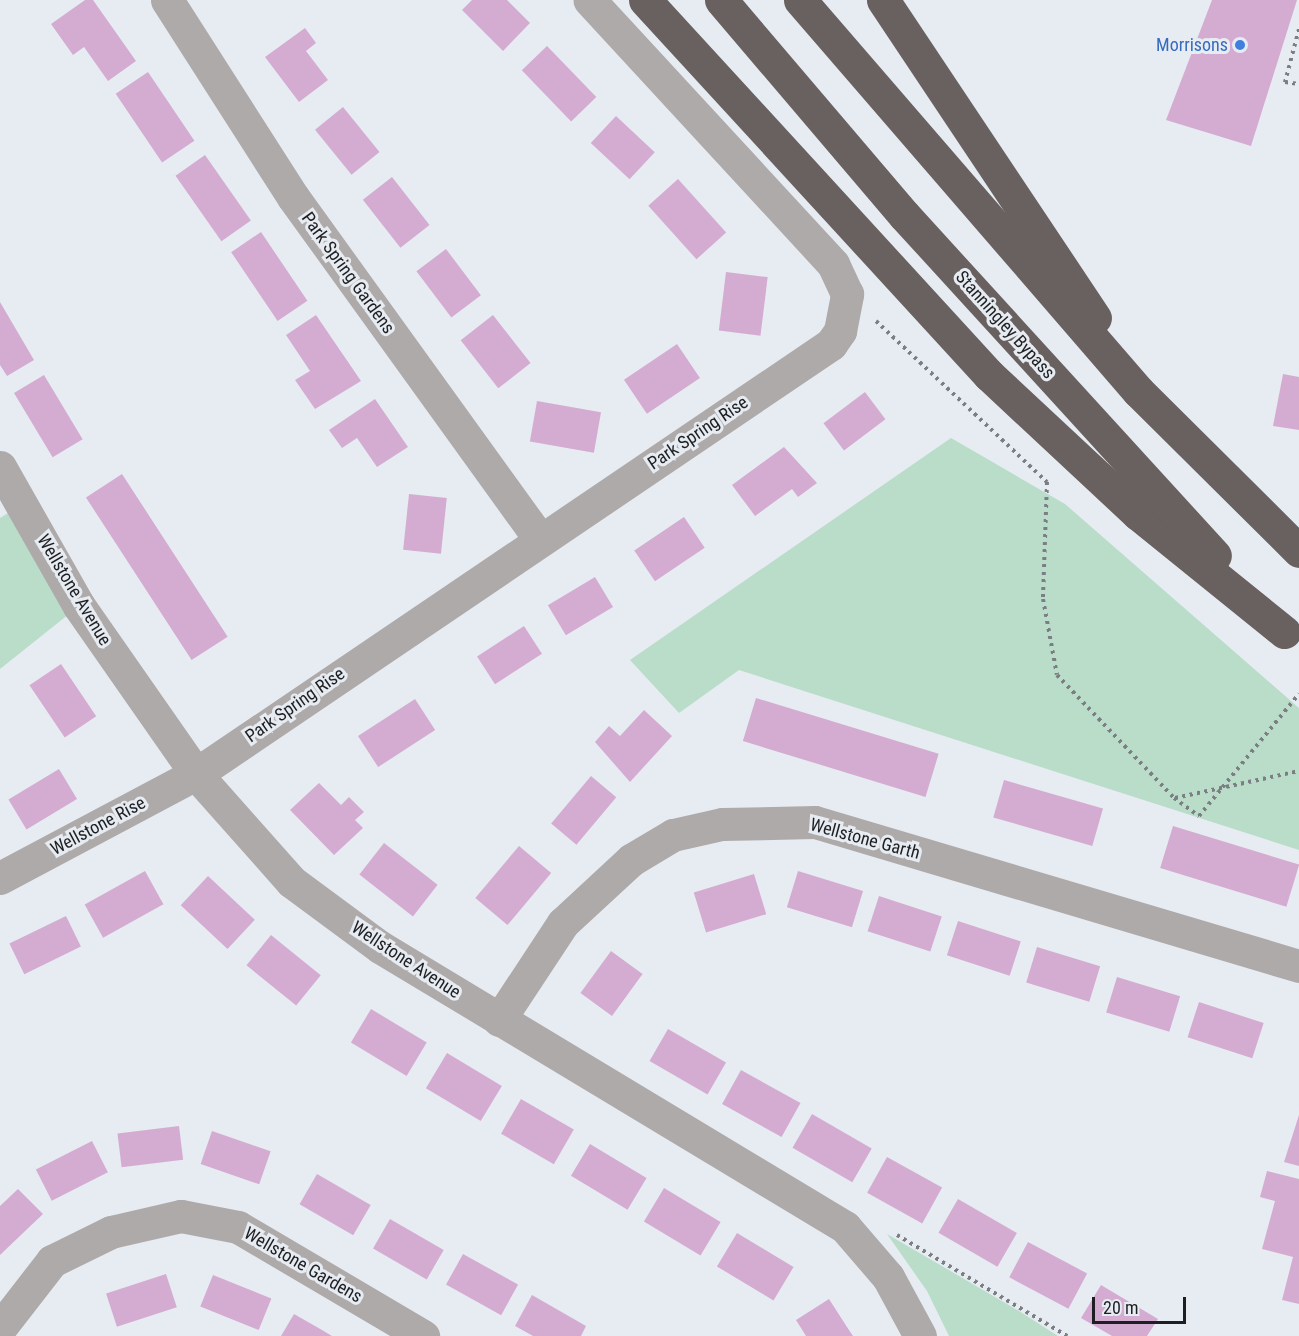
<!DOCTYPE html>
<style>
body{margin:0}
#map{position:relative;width:1299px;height:1336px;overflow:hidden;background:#e7ecf2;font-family:"Roboto Condensed",sans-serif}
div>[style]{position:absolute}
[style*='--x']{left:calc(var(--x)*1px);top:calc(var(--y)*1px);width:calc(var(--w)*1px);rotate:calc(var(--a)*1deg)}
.green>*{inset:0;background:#b9ddc9}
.building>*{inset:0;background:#d5acd1;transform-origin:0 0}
.path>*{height:4px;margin-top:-2px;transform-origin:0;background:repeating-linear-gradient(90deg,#7b7e82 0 3px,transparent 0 7.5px)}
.minor>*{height:33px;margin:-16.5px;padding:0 16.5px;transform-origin:16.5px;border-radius:16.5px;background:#aeaaaa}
.highway>*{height:33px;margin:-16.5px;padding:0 16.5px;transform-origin:16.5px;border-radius:16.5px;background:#68615f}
.path-bridge>*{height:4px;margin-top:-2px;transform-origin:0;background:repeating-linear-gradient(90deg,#7b7e82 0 3px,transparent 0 7.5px)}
.dots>*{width:16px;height:16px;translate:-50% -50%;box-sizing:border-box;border:3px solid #e7ecf2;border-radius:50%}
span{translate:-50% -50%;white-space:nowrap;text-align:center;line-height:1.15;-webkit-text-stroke:6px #e7ecf2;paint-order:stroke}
.shop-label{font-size:18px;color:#366cbe}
.right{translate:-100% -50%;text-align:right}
.street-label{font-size:18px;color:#1e1f22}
.scale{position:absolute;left:1092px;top:1297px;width:94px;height:27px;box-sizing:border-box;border:3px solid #1e1f22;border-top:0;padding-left:8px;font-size:18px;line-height:21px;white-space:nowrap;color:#1e1f22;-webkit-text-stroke:4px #e7ecf2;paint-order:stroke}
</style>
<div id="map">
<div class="green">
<i style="clip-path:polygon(951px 438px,1065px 504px,1299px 708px,1299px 850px,739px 670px,679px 713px,630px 660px)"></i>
<i style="clip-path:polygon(24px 503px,79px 606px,0 669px,0 518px)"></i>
<i style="clip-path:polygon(887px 1234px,1019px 1311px,1058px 1336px,949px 1336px,927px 1291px)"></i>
</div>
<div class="building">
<i style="clip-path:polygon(85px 0,93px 0,136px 61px,108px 81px,84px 47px,73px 55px,51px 24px)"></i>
<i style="clip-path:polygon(472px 0,507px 0,530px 23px,503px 51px,462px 10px)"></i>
<i style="clip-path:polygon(1212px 0,1297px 0,1251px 146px,1166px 120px)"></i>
<i style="clip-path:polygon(305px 28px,316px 43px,306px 51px,328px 80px,299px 102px,265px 57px)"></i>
<i style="left:547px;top:46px;width:71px;height:35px;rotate:46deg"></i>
<i style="left:148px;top:72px;width:83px;height:39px;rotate:56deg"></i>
<i style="left:343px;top:107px;width:58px;height:36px;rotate:51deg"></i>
<i style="left:616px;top:116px;width:53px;height:37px;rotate:43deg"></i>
<i style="left:205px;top:155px;width:80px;height:36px;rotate:55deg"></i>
<i style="left:392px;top:177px;width:61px;height:37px;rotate:52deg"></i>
<i style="left:678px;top:179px;width:72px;height:40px;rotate:48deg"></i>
<i style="left:261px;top:232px;width:83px;height:36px;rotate:56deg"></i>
<i style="left:446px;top:249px;width:58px;height:37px;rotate:53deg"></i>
<i style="left:726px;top:272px;width:42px;height:59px;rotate:7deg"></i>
<i style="clip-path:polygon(0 302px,34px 360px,7px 376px,0 365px)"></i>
<i style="clip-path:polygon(316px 315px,361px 381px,315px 409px,295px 380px,310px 371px,286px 335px)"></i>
<i style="left:493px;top:315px;width:61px;height:41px;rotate:52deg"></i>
<i style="left:677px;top:344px;width:41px;height:64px;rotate:56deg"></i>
<i style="clip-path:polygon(1283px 374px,1299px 377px,1299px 430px,1273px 426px)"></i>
<i style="left:44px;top:375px;width:75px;height:35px;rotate:59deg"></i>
<i style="left:865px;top:392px;width:34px;height:52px;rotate:53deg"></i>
<i style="clip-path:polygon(375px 399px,408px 447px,377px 467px,357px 438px,342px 448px,329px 430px)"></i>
<i style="left:537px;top:401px;width:65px;height:41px;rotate:10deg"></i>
<i style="clip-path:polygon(784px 447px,817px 483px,798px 497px,792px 489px,755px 516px,732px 485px)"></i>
<i style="left:122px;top:474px;width:194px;height:43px;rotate:57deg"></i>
<i style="left:409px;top:494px;width:38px;height:56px;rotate:6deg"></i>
<i style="left:684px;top:517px;width:37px;height:60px;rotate:56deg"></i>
<i style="left:595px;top:577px;width:35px;height:55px;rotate:59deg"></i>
<i style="left:524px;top:626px;width:33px;height:56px;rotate:57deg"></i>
<i style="left:61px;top:664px;width:63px;height:38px;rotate:56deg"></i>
<i style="left:756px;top:698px;width:191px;height:45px;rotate:17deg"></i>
<i style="left:415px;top:699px;width:37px;height:68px;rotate:57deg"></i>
<i style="clip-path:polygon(644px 710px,672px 736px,630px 782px,595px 742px,609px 726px,620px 736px)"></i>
<i style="left:59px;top:769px;width:35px;height:59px;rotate:59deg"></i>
<i style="left:591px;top:776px;width:33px;height:62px;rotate:40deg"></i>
<i style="left:1004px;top:780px;width:103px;height:39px;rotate:16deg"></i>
<i style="clip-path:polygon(319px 783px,341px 805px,349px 797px,364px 812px,355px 820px,363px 828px,334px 855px,290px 810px)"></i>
<i style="left:1173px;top:826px;width:132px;height:44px;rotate:17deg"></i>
<i style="left:384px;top:843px;width:68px;height:40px;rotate:38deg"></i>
<i style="left:519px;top:846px;width:42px;height:68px;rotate:40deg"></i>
<i style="left:145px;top:871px;width:38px;height:69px;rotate:61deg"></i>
<i style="left:798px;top:871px;width:68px;height:38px;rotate:17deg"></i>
<i style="left:754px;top:874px;width:42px;height:63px;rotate:73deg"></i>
<i style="left:208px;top:876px;width:64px;height:40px;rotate:43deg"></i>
<i style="left:879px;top:896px;width:66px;height:37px;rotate:18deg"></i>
<i style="left:66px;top:916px;width:34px;height:63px;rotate:64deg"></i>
<i style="left:958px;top:921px;width:66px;height:36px;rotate:18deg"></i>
<i style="left:271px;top:935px;width:64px;height:39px;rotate:39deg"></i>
<i style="left:1037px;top:947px;width:66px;height:37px;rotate:17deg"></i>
<i style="left:611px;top:951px;width:39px;height:52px;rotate:36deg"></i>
<i style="left:1117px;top:977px;width:66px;height:37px;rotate:17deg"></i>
<i style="left:1199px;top:1002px;width:68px;height:37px;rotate:18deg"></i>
<i style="left:371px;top:1009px;width:65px;height:39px;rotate:31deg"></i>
<i style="left:668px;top:1029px;width:67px;height:37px;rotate:30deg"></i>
<i style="left:447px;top:1053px;width:64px;height:41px;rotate:31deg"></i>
<i style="left:741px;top:1070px;width:68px;height:39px;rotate:29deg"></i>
<i style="left:521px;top:1099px;width:61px;height:40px;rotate:30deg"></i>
<i style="left:812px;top:1114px;width:69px;height:39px;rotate:30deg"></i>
<i style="clip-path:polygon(1299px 1115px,1299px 1166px,1284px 1162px)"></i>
<i style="left:179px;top:1126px;width:34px;height:62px;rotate:83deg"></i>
<i style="left:212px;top:1131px;width:62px;height:35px;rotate:19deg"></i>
<i style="left:92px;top:1141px;width:35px;height:63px;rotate:63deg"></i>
<i style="left:590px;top:1144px;width:66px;height:37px;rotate:31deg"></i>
<i style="left:887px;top:1157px;width:63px;height:41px;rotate:29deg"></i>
<i style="clip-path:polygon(1267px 1171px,1299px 1179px,1299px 1304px,1282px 1300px,1293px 1257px,1262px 1249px,1275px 1201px,1260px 1197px)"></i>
<i style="left:317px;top:1174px;width:62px;height:35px;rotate:30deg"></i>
<i style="left:664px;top:1188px;width:66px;height:39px;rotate:31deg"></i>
<i style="clip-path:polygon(18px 1189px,43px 1214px,0 1255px,0 1206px)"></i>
<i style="left:958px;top:1199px;width:68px;height:39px;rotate:30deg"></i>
<i style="left:390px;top:1219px;width:62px;height:34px;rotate:30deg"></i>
<i style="left:737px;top:1233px;width:66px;height:39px;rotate:31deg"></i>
<i style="left:1028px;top:1242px;width:67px;height:40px;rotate:28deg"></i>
<i style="left:463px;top:1254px;width:63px;height:35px;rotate:29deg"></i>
<i style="left:166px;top:1274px;width:35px;height:63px;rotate:72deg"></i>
<i style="left:213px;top:1275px;width:63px;height:34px;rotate:22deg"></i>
<i style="clip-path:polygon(1101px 1285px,1158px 1319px,1147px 1336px,1112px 1336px,1081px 1318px)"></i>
<i style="clip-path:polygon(532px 1295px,586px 1326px,581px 1336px,533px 1336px,515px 1326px)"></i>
<i style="clip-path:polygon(829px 1299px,847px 1327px,853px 1336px,806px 1336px,796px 1320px)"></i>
<i style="clip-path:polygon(294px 1314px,322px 1330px,332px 1336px,281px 1336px)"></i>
</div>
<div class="path">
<i style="--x:1299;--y:29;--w:55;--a:104.8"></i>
<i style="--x:1285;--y:82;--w:14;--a:8"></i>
<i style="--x:876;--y:321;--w:235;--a:43.3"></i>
<i style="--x:1047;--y:482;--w:117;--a:92"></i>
<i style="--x:1043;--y:599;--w:77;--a:79.6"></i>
<i style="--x:1057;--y:675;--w:170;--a:46.4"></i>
<i style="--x:1174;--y:798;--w:31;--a:36"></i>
<i style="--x:1175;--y:798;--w:127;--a:-12.3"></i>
<i style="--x:897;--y:1235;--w:198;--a:30.7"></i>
</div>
<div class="minor">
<i style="--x:167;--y:0;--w:234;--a:57.4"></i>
<i style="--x:293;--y:197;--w:422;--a:54.2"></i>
<i style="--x:0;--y:467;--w:160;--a:60.4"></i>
<i style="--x:79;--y:606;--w:205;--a:55.1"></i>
<i style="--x:196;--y:774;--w:144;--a:48.4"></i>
<i style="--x:292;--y:882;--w:109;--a:36.5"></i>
<i style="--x:380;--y:947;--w:543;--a:31.05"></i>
<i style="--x:845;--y:1227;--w:66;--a:49.3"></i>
<i style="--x:888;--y:1277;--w:67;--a:61.5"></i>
<i style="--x:0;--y:878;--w:222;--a:-28"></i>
<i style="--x:196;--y:774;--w:767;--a:-34.1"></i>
<i style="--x:831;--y:344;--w:16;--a:-55"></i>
<i style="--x:840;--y:331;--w:38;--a:-79"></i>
<i style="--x:847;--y:294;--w:33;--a:-115"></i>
<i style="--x:833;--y:264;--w:359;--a:-132.7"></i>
<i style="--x:499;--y:1020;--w:116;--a:-56.6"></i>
<i style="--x:563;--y:923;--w:93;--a:-42.8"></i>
<i style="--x:631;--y:860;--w:49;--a:-30.8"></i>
<i style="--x:673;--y:835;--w:50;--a:-12.7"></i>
<i style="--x:722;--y:824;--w:93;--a:-1.2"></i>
<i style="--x:815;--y:822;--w:505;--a:16.57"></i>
<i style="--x:0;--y:1328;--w:85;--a:-52.2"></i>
<i style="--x:52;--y:1261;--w:66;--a:-26.2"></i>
<i style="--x:111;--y:1232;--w:72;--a:-12.9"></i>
<i style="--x:181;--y:1216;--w:58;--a:10.9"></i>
<i style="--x:238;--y:1227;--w:215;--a:30.5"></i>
</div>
<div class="highway">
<i style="--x:645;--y:0;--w:509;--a:47.47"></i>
<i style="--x:989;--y:375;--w:204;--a:43"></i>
<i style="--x:1138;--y:514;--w:188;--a:38.9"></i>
<i style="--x:721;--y:0;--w:282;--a:49.6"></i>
<i style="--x:904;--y:215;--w:461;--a:47.6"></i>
<i style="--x:800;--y:0;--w:517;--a:49.16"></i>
<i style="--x:1138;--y:391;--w:227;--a:44.8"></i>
<i style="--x:883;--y:0;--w:382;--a:56.3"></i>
</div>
<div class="path-bridge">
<i style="--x:1199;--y:816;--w:158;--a:-50.7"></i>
</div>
<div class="dots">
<i style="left:1240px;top:45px;background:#3f7fe0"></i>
</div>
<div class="shop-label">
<span class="right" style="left:1228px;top:45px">Morrisons</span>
</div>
<div class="street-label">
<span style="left:348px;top:273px;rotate:54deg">Park Spring Gardens</span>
<span style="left:1005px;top:325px;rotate:48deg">Stanningley Bypass</span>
<span style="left:698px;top:433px;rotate:-34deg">Park Spring Rise</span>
<span style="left:74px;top:590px;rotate:59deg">Wellstone Avenue</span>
<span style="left:295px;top:705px;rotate:-35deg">Park Spring Rise</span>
<span style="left:98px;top:826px;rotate:-28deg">Wellstone Rise</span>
<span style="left:865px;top:839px;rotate:15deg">Wellstone Garth</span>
<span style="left:406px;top:960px;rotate:33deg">Wellstone Avenue</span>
<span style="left:303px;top:1265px;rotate:30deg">Wellstone Gardens</span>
</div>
<div class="scale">20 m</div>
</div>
